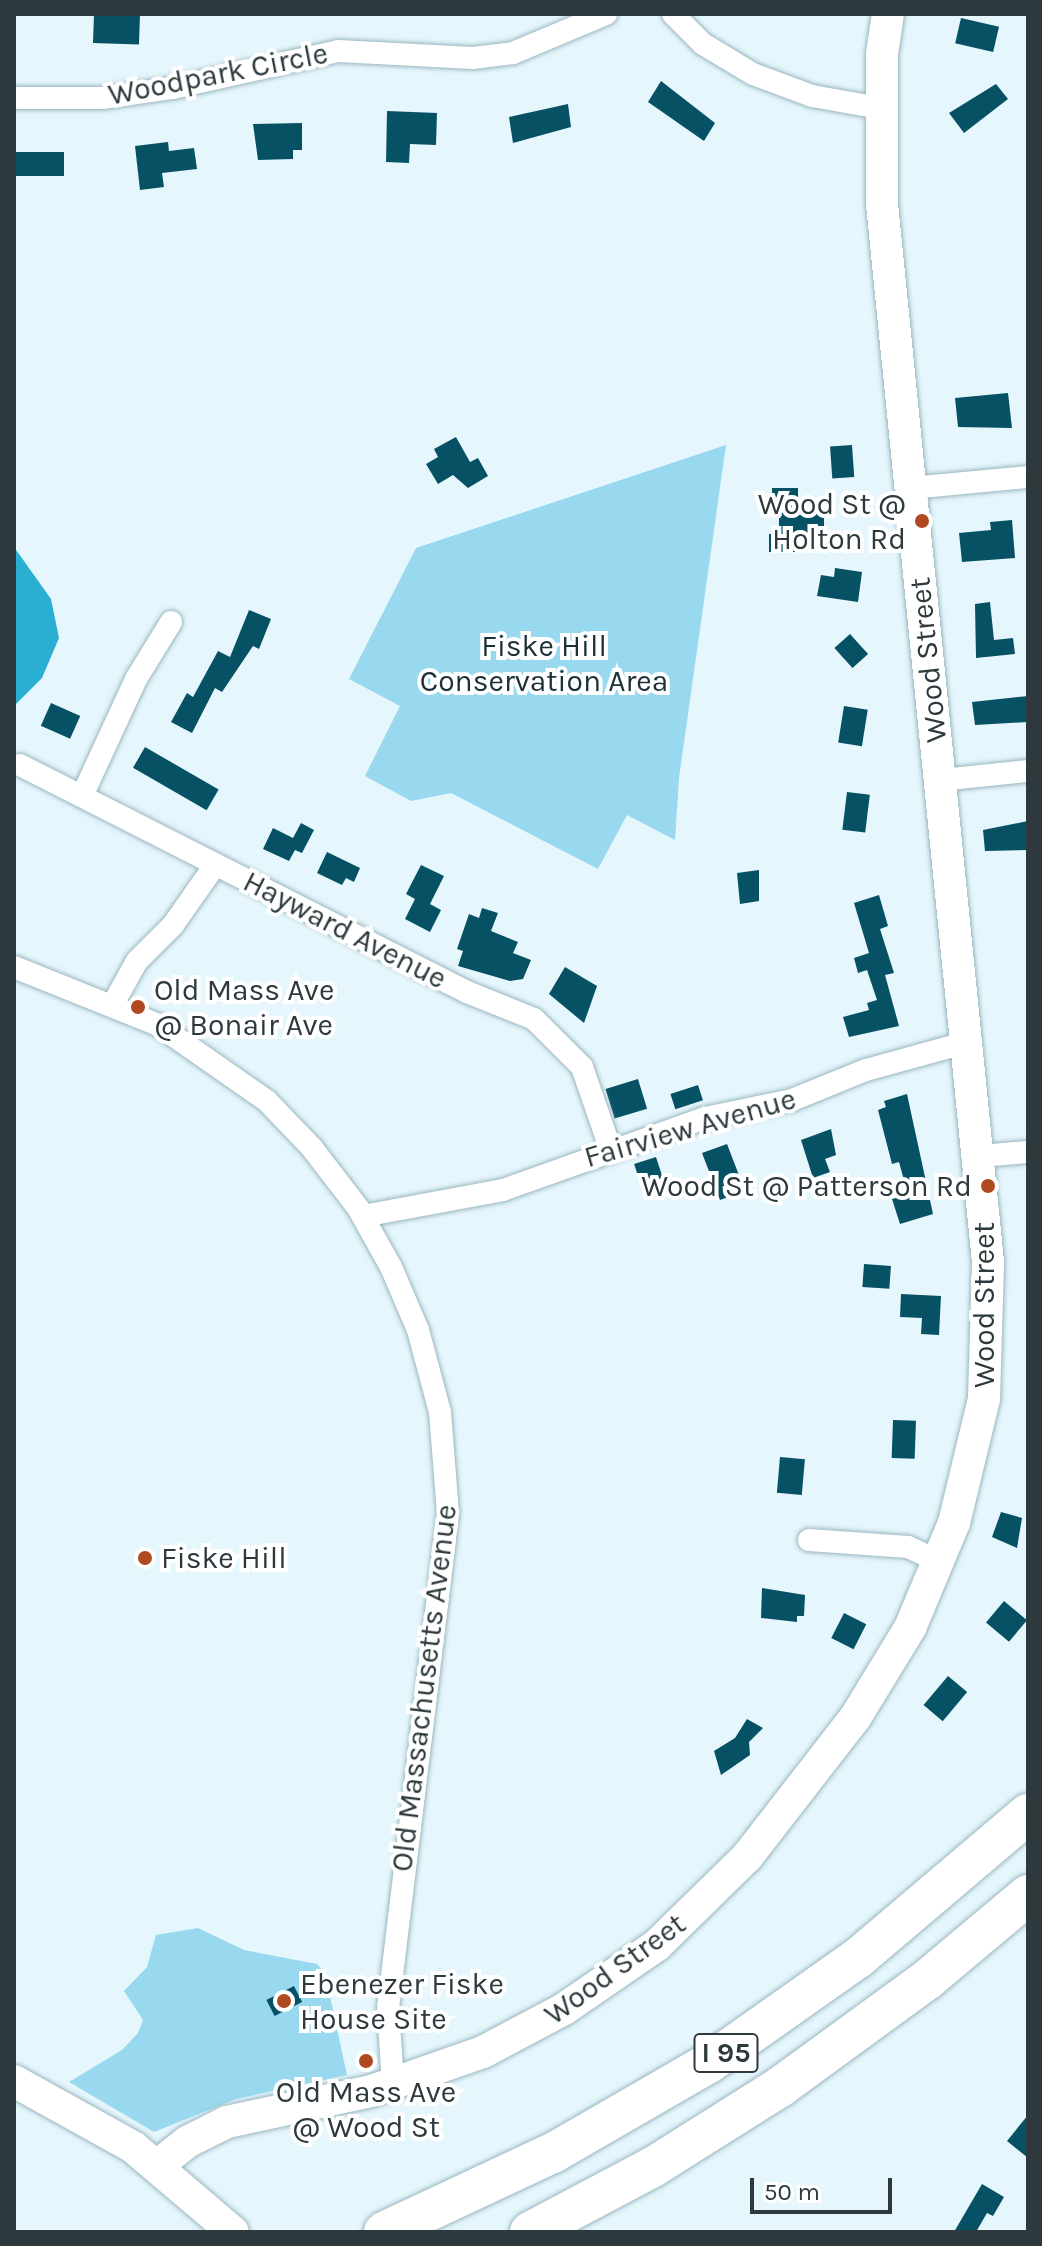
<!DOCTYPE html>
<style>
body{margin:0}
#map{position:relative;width:1042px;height:2246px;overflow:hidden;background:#e5f6fc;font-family:Karla,sans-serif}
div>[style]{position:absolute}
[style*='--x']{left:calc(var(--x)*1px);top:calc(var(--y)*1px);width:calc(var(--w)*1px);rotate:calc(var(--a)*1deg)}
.green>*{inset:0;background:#99d9ef}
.water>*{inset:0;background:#2aafd3}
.building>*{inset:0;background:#075164;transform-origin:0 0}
.roads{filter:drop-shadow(0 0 2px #9ab6c0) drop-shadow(0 0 2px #9ab6c0)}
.street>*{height:22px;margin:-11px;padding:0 11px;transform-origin:11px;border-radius:11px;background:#fff}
.secondary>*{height:32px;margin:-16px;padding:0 16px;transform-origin:16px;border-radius:16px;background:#fff}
.highway>*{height:40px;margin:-20px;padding:0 20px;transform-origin:20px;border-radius:20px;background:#fff}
.dots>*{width:22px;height:22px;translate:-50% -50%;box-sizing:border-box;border:4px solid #fff;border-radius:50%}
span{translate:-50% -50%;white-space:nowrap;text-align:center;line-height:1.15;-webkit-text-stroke:8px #fff;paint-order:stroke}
.shield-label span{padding:2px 6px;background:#fff;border:2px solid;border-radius:6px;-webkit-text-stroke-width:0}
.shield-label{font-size:28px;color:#2d393d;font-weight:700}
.street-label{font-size:30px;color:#2d393d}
.poi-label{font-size:30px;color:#2d393d}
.right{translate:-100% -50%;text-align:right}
.left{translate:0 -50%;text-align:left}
.park-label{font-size:30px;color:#1b3037}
.frame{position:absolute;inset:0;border:16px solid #2d393d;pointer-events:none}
.scale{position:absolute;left:750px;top:2178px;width:142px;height:36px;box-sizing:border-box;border:4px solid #2d393d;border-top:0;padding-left:10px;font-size:24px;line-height:28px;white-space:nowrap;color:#2d393d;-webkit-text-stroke:6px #fff;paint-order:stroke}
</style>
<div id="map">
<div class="green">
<i style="clip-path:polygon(726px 445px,679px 778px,675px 840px,627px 815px,598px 869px,451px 793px,411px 801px,365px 776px,400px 706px,349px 679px,416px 548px)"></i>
<i style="clip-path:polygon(198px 1928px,244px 1950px,317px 1964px,325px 1973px,347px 2075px,236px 2099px,154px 2132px,69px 2082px,122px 2050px,138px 2033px,143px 2020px,124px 1991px,147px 1967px,156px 1935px)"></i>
</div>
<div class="water">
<i style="clip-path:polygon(14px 547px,51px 599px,59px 638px,42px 678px,14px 706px)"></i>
</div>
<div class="building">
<i style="left:94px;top:14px;width:46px;height:29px;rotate:2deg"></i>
<i style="left:961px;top:18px;width:39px;height:26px;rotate:13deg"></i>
<i style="clip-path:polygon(661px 81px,715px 123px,704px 141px,648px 102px)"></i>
<i style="clip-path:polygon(996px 84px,1008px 99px,964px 133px,949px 113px)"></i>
<i style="clip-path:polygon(568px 104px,571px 127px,513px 143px,509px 117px)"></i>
<i style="clip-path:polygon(387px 111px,437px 113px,436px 145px,410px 144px,409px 163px,386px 162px)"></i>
<i style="clip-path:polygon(302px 123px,302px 150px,293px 150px,293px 159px,258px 160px,253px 124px)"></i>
<i style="clip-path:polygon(168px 142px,169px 151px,194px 148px,197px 169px,162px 173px,164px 187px,140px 190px,135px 146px)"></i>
<i style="left:14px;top:152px;width:50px;height:24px"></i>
<i style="clip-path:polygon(1008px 393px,1012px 428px,958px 427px,955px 398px)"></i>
<i style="clip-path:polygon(456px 437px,470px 462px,478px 458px,488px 476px,468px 488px,453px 475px,438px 484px,426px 464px,438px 457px,434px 449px)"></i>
<i style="left:852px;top:445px;width:32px;height:22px;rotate:86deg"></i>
<i style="clip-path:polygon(772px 488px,798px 488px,798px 512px,824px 512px,824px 540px,797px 540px,797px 552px,769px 552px,769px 534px,779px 534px,779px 505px,772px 505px)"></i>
<i style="clip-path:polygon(1012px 520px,1015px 558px,962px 562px,959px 533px,991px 530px,990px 522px)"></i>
<i style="clip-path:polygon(835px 568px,862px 572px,858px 602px,817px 596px,821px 575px,834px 577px)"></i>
<i style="clip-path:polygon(990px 602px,994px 640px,1013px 638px,1015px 654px,976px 658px,975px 604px)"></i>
<i style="clip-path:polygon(249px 610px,271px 619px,259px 649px,253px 646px,222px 692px,215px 688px,192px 733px,171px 722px,187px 693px,193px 697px,218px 651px,230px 657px)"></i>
<i style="left:850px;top:634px;width:27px;height:21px;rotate:48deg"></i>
<i style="clip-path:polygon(1028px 696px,1028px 722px,975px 725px,972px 702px)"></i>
<i style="left:51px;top:703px;width:32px;height:25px;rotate:24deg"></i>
<i style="left:844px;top:706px;width:24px;height:37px;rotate:9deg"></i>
<i style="left:145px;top:747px;width:85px;height:24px;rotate:30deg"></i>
<i style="left:847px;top:792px;width:23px;height:38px;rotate:7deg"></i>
<i style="clip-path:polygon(1028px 821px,1028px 850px,985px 851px,983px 830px)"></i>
<i style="clip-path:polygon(301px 823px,314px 830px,302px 853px,295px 850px,289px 861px,263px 849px,273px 828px,293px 838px)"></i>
<i style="clip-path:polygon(327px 852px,360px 868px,354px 882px,346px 878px,342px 885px,317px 873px)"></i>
<i style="clip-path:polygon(421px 865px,444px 876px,430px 904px,441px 910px,430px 932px,405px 919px,415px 899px,406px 894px)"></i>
<i style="clip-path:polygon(759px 870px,759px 901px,740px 904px,737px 873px)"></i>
<i style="clip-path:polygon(879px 895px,888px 926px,880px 929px,894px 973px,885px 975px,899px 1026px,849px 1037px,843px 1017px,869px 1010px,867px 1003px,877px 1000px,867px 970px,858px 973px,854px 958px,869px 953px,854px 903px)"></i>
<i style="clip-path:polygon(482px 908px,498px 913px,491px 931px,518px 942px,513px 953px,531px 960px,523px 979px,510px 981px,458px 966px,463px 951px,457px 949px,469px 914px,479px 918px)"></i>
<i style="clip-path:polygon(565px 967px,597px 986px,584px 1023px,549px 994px)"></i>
<i style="left:638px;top:1079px;width:31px;height:34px;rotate:73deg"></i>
<i style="left:698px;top:1085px;width:16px;height:29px;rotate:72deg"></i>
<i style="clip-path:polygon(907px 1094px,933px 1214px,900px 1224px,892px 1199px,908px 1195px,899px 1162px,892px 1164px,878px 1110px,886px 1107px,884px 1101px)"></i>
<i style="clip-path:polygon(831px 1129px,836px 1155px,825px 1159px,830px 1172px,813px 1178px,801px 1140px)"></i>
<i style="clip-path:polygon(727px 1144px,742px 1183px,734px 1186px,737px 1194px,720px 1200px,702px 1153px)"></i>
<i style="left:656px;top:1157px;width:32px;height:23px;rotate:72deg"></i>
<i style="left:864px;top:1264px;width:27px;height:23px;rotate:4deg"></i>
<i style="clip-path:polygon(901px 1294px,941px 1296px,939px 1335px,921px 1334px,922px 1318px,900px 1317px)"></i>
<i style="left:893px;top:1420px;width:23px;height:38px;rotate:2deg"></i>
<i style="left:780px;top:1457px;width:25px;height:36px;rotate:5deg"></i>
<i style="clip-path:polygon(1001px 1512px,1022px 1518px,1017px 1548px,992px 1537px)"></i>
<i style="clip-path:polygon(762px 1588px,805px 1595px,804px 1616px,797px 1616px,797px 1622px,761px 1618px)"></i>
<i style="left:1004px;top:1601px;width:30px;height:28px;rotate:40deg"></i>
<i style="left:844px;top:1613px;width:25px;height:28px;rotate:27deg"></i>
<i style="left:948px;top:1676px;width:25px;height:38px;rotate:40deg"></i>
<i style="clip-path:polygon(747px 1719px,763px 1728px,749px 1742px,750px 1755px,721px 1775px,714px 1751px,735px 1738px)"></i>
<i style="left:294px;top:1986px;width:18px;height:31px;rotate:63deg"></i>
<i style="clip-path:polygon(1028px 2115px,1028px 2158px,1007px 2141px)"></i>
<i style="clip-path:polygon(982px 2184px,1004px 2197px,993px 2216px,987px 2213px,976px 2232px,954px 2232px)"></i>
</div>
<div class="roads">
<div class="street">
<i style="--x:673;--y:14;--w:42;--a:45"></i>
<i style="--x:703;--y:44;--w:58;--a:31"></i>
<i style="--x:753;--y:74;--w:63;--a:20.4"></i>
<i style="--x:812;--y:96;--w:69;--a:10"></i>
<i style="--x:14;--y:98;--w:88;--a:0"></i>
<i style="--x:102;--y:98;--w:72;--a:-8"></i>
<i style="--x:173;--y:88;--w:169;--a:-12.6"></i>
<i style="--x:338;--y:51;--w:135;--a:3"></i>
<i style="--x:473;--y:58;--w:40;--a:-7.1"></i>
<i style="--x:513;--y:53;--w:101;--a:-22.8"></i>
<i style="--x:911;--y:488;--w:118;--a:-5.4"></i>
<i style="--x:20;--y:765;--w:501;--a:26.92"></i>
<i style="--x:467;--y:992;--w:72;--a:21.9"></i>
<i style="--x:534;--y:1019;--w:68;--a:45"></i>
<i style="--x:582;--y:1067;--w:86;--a:70.9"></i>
<i style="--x:941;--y:780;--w:87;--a:-5.9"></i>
<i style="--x:82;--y:796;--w:129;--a:-65.2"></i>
<i style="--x:136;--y:679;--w:67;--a:-58.4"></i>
<i style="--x:14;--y:967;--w:155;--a:21.9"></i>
<i style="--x:158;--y:1025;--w:133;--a:34.9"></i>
<i style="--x:267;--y:1101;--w:65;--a:46.2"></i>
<i style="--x:312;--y:1148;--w:76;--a:52.5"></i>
<i style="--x:358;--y:1208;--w:68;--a:60.8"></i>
<i style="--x:391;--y:1267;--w:69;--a:66.8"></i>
<i style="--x:418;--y:1330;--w:85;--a:75"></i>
<i style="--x:440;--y:1412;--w:101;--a:85.5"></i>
<i style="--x:448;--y:1513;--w:497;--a:96.9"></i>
<i style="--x:388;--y:2006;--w:79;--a:86.4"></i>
<i style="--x:113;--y:1004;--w:49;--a:-60.8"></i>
<i style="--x:137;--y:961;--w:51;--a:-45"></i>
<i style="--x:173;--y:925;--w:73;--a:-55"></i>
<i style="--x:980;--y:1156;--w:48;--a:-4.8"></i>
<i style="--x:363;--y:1216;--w:142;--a:-10.5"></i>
<i style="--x:503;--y:1190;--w:214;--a:-19.6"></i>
<i style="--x:705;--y:1118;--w:89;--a:-11.7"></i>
<i style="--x:792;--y:1100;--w:80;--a:-22.1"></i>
<i style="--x:866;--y:1070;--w:106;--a:-15.4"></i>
<i style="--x:809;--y:1540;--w:99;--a:4"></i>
<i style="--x:908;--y:1547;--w:35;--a:25"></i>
</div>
<div class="secondary">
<i style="--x:14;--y:2081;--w:136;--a:29"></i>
<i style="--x:133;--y:2147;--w:131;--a:40.4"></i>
<i style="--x:158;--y:2165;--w:37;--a:-38"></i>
<i style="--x:187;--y:2142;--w:45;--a:-26.6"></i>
<i style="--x:227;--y:2122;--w:147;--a:-12.1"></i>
<i style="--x:371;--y:2091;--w:119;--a:-19.2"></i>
<i style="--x:483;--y:2052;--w:92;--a:-28"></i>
<i style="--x:564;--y:2009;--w:113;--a:-34.5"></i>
<i style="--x:657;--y:1945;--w:126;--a:-44.4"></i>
<i style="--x:747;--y:1857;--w:176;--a:-52.2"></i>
<i style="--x:855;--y:1718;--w:105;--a:-58.6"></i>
<i style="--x:910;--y:1628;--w:114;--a:-67.3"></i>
<i style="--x:954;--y:1523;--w:128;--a:-76.4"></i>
<i style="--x:984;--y:1399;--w:137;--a:-88.3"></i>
<i style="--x:988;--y:1262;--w:1063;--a:-95.72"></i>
<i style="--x:882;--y:204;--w:150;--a:-90"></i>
<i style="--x:882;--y:54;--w:40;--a:-81.5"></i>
</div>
<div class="highway">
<i style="--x:384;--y:2232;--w:187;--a:-25.1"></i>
<i style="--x:553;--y:2153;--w:180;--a:-30"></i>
<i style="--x:709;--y:2063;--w:182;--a:-35.2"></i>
<i style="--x:858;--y:1958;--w:223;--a:-40.3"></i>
<i style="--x:530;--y:2232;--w:139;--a:-27.9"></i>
<i style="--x:653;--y:2167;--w:150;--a:-32.2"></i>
<i style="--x:780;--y:2087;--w:183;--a:-36.1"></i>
<i style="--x:928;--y:1979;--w:131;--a:-40"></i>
</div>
</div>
<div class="dots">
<i style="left:922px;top:521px;background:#af491f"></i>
<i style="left:138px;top:1007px;background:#af491f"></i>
<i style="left:988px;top:1186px;background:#af491f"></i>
<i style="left:145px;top:1558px;background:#af491f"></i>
<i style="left:284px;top:2001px;background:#af491f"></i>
<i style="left:366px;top:2061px;background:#af491f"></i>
</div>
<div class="shield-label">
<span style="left:726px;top:2053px">I 95</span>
</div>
<div class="street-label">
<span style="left:218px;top:74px;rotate:-11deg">Woodpark Circle</span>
<span style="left:928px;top:660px;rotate:-96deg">Wood Street</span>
<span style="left:345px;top:930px;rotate:27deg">Hayward Avenue</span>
<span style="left:690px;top:1128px;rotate:-16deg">Fairview Avenue</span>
<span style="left:984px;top:1305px;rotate:-90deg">Wood Street</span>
<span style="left:424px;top:1688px;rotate:-83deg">Old Massachusetts Avenue</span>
<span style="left:615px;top:1969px;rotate:-36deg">Wood Street</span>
</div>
<div class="poi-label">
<span class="right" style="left:906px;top:521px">Wood St @<br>Holton Rd</span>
<span class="left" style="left:154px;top:1007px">Old Mass Ave<br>@ Bonair Ave</span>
<span class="right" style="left:972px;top:1186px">Wood St @ Patterson Rd</span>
<span class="left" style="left:161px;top:1558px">Fiske Hill</span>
<span class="left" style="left:300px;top:2001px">Ebenezer Fiske<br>House Site</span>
<span style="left:366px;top:2109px">Old Mass Ave<br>@ Wood St</span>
</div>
<div class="park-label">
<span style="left:544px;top:663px">Fiske Hill<br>Conservation Area</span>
</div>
<div class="frame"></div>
<div class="scale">50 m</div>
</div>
